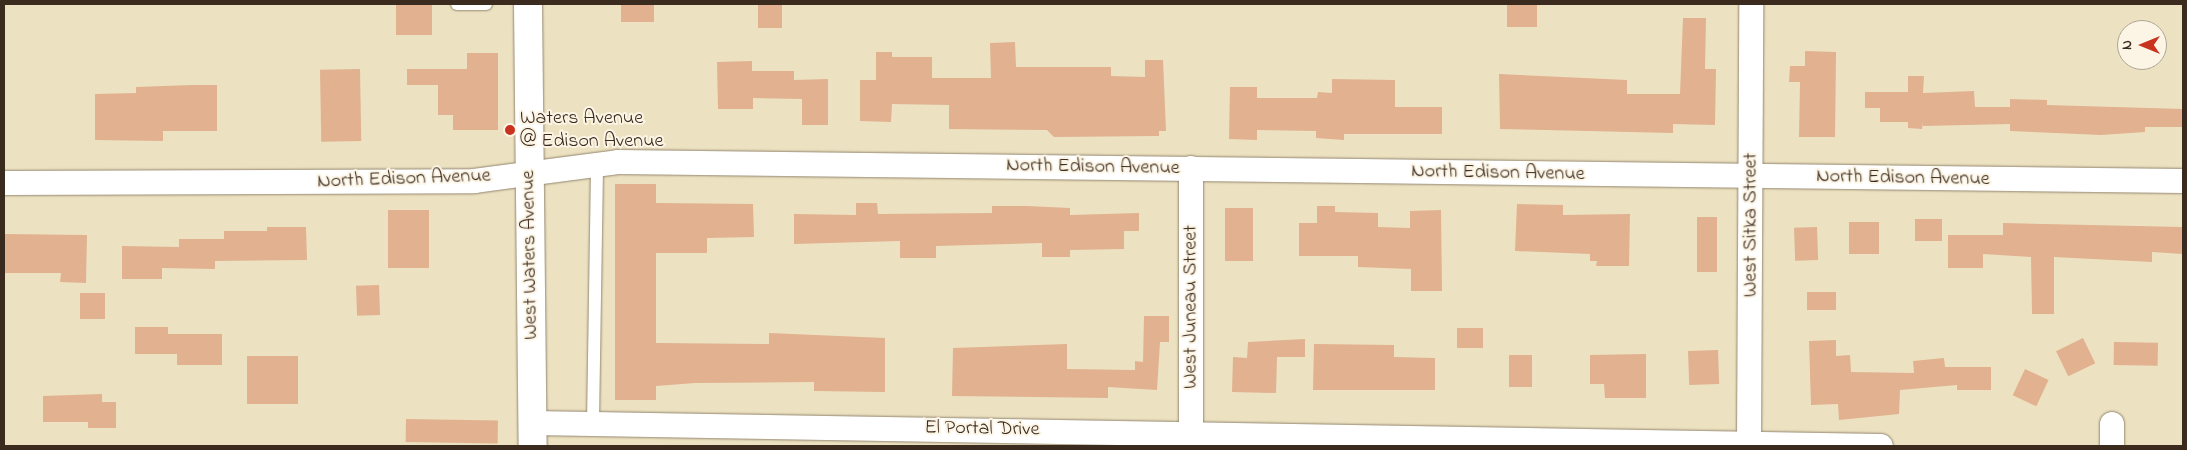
<!DOCTYPE html>
<style>
body{margin:0}
#map{position:relative;width:2187px;height:450px;overflow:hidden;background:#ece2c1;font-family:"Indie Flower",sans-serif}
div>[style]{position:absolute}
[style*='--x']{left:calc(var(--x)*1px);top:calc(var(--y)*1px);width:calc(var(--w)*1px);rotate:calc(var(--a)*1deg)}
.building>*{inset:0;background:#e1b190;transform-origin:0 0}
.roads{filter:drop-shadow(0 0 1px #948670) drop-shadow(0 0 1px #948670)}
.lane>*{height:12px;margin:-6px;padding:0 6px;transform-origin:6px;border-radius:6px;background:#fff}
.street>*{height:24px;margin:-12px;padding:0 12px;transform-origin:12px;border-radius:12px;background:#fff}
.secondary>*{height:28px;margin:-14px;padding:0 14px;transform-origin:14px;border-radius:14px;background:#fff}
.dots>*{width:14px;height:14px;translate:-50% -50%;box-sizing:border-box;border:2px solid #fcf5e5;border-radius:50%}
span{translate:-50% -50%;white-space:nowrap;text-align:center;line-height:1.15;-webkit-text-stroke:4px #fcf5e5;paint-order:stroke}
.poi-label{font-size:20px;color:#3b2a1e}
.left{translate:0 -50%;text-align:left}
.street-label{font-size:20px;color:#3b2a1e}
.frame{position:absolute;inset:0;border:5px solid #3b2a1e;pointer-events:none}
.north{position:absolute;left:2117px;top:20px;width:50px;height:50px;box-sizing:border-box;background:#fcf5e5;border:1px solid #afa495;border-radius:50%;rotate:270deg;font-size:14px;font-weight:700;line-height:20px;text-align:center;color:#3b2a1e}
.north::after{content:'';display:block;margin:auto;width:18px;height:22px;background:#c8321e;clip-path:polygon(50% 0,100% 100%,50% 72%,0 100%)}
</style>
<div id="map">
<div class="building">
<i style="left:396px;top:4px;width:36px;height:31px"></i>
<i style="left:621px;top:4px;width:33px;height:18px"></i>
<i style="left:758px;top:4px;width:24px;height:24px"></i>
<i style="left:1507px;top:4px;width:30px;height:23px"></i>
<i style="clip-path:polygon(1683px 18px,1706px 18px,1705px 69px,1716px 69px,1715px 125px,1673px 124px,1673px 133px,1500px 129px,1499px 74px,1627px 80px,1627px 94px,1680px 94px)"></i>
<i style="clip-path:polygon(1015px 42px,1016px 67px,1111px 67px,1111px 76px,1145px 77px,1145px 60px,1163px 60px,1166px 131px,1159px 131px,1159px 136px,1054px 137px,1047px 130px,949px 129px,949px 105px,892px 104px,891px 122px,860px 121px,860px 80px,876px 80px,876px 52px,892px 52px,892px 57px,932px 57px,932px 78px,991px 78px,990px 43px)"></i>
<i style="clip-path:polygon(1805px 51px,1836px 52px,1835px 137px,1799px 137px,1800px 82px,1789px 82px,1790px 66px,1805px 66px)"></i>
<i style="clip-path:polygon(467px 53px,498px 53px,498px 130px,453px 130px,453px 115px,438px 115px,438px 85px,407px 85px,407px 69px,467px 69px)"></i>
<i style="clip-path:polygon(752px 61px,752px 71px,794px 71px,794px 80px,828px 79px,828px 125px,802px 125px,802px 99px,753px 98px,753px 109px,718px 109px,717px 62px)"></i>
<i style="left:360px;top:69px;width:72px;height:40px;rotate:89deg"></i>
<i style="clip-path:polygon(1908px 76px,1924px 76px,1923px 93px,1974px 91px,1975px 107px,2010px 107px,2010px 99px,2047px 100px,2047px 105px,2183px 109px,2183px 127px,2145px 127px,2145px 132px,2101px 135px,2010px 131px,2010px 124px,1923px 126px,1923px 122px,1922px 129px,1908px 128px,1908px 122px,1880px 122px,1880px 108px,1865px 108px,1865px 92px,1908px 92px)"></i>
<i style="clip-path:polygon(1332px 79px,1395px 80px,1395px 107px,1442px 107px,1442px 134px,1344px 134px,1344px 140px,1316px 138px,1316px 131px,1257px 130px,1257px 140px,1229px 139px,1230px 87px,1257px 87px,1257px 98px,1317px 98px,1318px 92px,1332px 93px)"></i>
<i style="clip-path:polygon(192px 85px,217px 85px,217px 131px,163px 131px,163px 141px,95px 140px,95px 94px,136px 93px,136px 87px)"></i>
<i style="clip-path:polygon(615px 184px,656px 184px,656px 203px,753px 204px,754px 237px,707px 238px,707px 253px,656px 253px,656px 343px,769px 344px,769px 333px,885px 338px,885px 392px,814px 391px,814px 382px,695px 383px,656px 386px,656px 400px,615px 400px)"></i>
<i style="clip-path:polygon(856px 203px,877px 203px,878px 214px,992px 213px,992px 206px,1027px 206px,1070px 208px,1070px 215px,1139px 213px,1139px 231px,1124px 231px,1124px 249px,1070px 250px,1070px 257px,1042px 257px,1042px 243px,936px 246px,936px 258px,900px 258px,900px 241px,794px 244px,794px 214px,856px 215px)"></i>
<i style="clip-path:polygon(1517px 204px,1563px 205px,1563px 215px,1630px 214px,1629px 266px,1596px 266px,1597px 261px,1590px 261px,1590px 254px,1515px 251px)"></i>
<i style="clip-path:polygon(1317px 206px,1335px 206px,1335px 212px,1378px 213px,1378px 227px,1410px 228px,1410px 211px,1441px 210px,1442px 291px,1411px 291px,1411px 269px,1358px 267px,1358px 256px,1299px 256px,1299px 223px,1317px 223px)"></i>
<i style="left:1225px;top:208px;width:28px;height:53px"></i>
<i style="left:388px;top:210px;width:41px;height:58px"></i>
<i style="left:1697px;top:217px;width:20px;height:55px"></i>
<i style="left:1915px;top:219px;width:27px;height:22px"></i>
<i style="left:1849px;top:222px;width:30px;height:32px"></i>
<i style="clip-path:polygon(2003px 223px,2183px 227px,2183px 254px,2152px 252px,2152px 262px,2054px 257px,2054px 314px,2032px 314px,2031px 257px,1983px 254px,1983px 268px,1948px 268px,1948px 235px,2003px 235px)"></i>
<i style="clip-path:polygon(267px 227px,306px 227px,307px 260px,215px 261px,215px 269px,162px 268px,162px 279px,122px 279px,122px 246px,179px 247px,179px 239px,224px 239px,224px 231px,267px 231px)"></i>
<i style="left:1817px;top:227px;width:33px;height:23px;rotate:88deg"></i>
<i style="clip-path:polygon(4px 234px,87px 235px,86px 283px,60px 282px,61px 273px,4px 273px)"></i>
<i style="left:379px;top:285px;width:30px;height:23px;rotate:88deg"></i>
<i style="left:1807px;top:292px;width:29px;height:18px"></i>
<i style="left:80px;top:293px;width:25px;height:26px"></i>
<i style="clip-path:polygon(1144px 316px,1169px 316px,1169px 342px,1160px 342px,1157px 390px,1108px 387px,1108px 398px,952px 396px,953px 348px,1067px 344px,1067px 369px,1135px 370px,1135px 361px,1143px 362px)"></i>
<i style="clip-path:polygon(135px 327px,168px 327px,168px 334px,222px 334px,222px 365px,177px 365px,177px 354px,135px 354px)"></i>
<i style="left:1457px;top:328px;width:26px;height:20px"></i>
<i style="left:2083px;top:338px;width:28px;height:30px;rotate:64deg"></i>
<i style="clip-path:polygon(1305px 339px,1305px 357px,1277px 357px,1276px 393px,1232px 392px,1233px 357px,1247px 358px,1248px 342px)"></i>
<i style="clip-path:polygon(1836px 340px,1836px 356px,1850px 355px,1851px 372px,1914px 373px,1913px 361px,1944px 358px,1945px 367px,1991px 367px,1991px 390px,1957px 390px,1957px 385px,1900px 390px,1899px 414px,1839px 420px,1838px 404px,1811px 405px,1809px 341px)"></i>
<i style="left:2114px;top:342px;width:44px;height:23px;rotate:1deg"></i>
<i style="clip-path:polygon(1314px 344px,1394px 345px,1394px 357px,1435px 358px,1435px 390px,1313px 390px)"></i>
<i style="left:1718px;top:350px;width:34px;height:30px;rotate:88deg"></i>
<i style="clip-path:polygon(1646px 354px,1646px 398px,1605px 398px,1604px 384px,1590px 384px,1590px 355px)"></i>
<i style="left:1509px;top:355px;width:23px;height:32px"></i>
<i style="left:247px;top:356px;width:51px;height:48px"></i>
<i style="left:2025px;top:369px;width:26px;height:29px;rotate:25deg"></i>
<i style="clip-path:polygon(102px 394px,102px 402px,116px 402px,116px 428px,88px 428px,88px 422px,43px 422px,43px 396px)"></i>
<i style="left:406px;top:419px;width:92px;height:23px;rotate:1deg"></i>
</div>
<div class="roads">
<div class="lane">
<i style="--x:457;--y:4;--w:29;--a:0"></i>
<i style="--x:593;--y:423;--w:259;--a:-89.1"></i>
</div>
<div class="street">
<i style="--x:4;--y:183;--w:470;--a:-0.2"></i>
<i style="--x:474;--y:181;--w:145;--a:-7.5"></i>
<i style="--x:618;--y:162;--w:1565;--a:0.7"></i>
<i style="--x:533;--y:423;--w:1348;--a:0.98"></i>
<i style="--x:1191;--y:446;--w:278;--a:-90"></i>
<i style="--x:1749;--y:446;--w:442;--a:-89.7"></i>
<i style="--x:2112;--y:446;--w:22;--a:-90"></i>
</div>
<div class="secondary">
<i style="--x:528;--y:4;--w:442;--a:89.4"></i>
</div>
</div>
<div class="dots">
<i style="left:510px;top:130px;background:#c8321e"></i>
</div>
<div class="poi-label">
<span class="left" style="left:520px;top:130px">Waters Avenue<br>@ Edison Avenue</span>
</div>
<div class="street-label">
<span style="left:1093px;top:167px;rotate:1deg">North Edison Avenue</span>
<span style="left:1498px;top:173px;rotate:1deg">North Edison Avenue</span>
<span style="left:1903px;top:178px;rotate:1deg">North Edison Avenue</span>
<span style="left:404px;top:179px;rotate:-2deg">North Edison Avenue</span>
<span style="left:1751px;top:225px;rotate:-90deg">West Sitka Street</span>
<span style="left:530px;top:255px;rotate:-91deg">West Waters Avenue</span>
<span style="left:1191px;top:307px;rotate:-90deg">West Juneau Street</span>
<span style="left:982px;top:429px;rotate:1deg">El Portal Drive</span>
</div>
<div class="frame"></div>
<div class="north">N</div>
</div>
